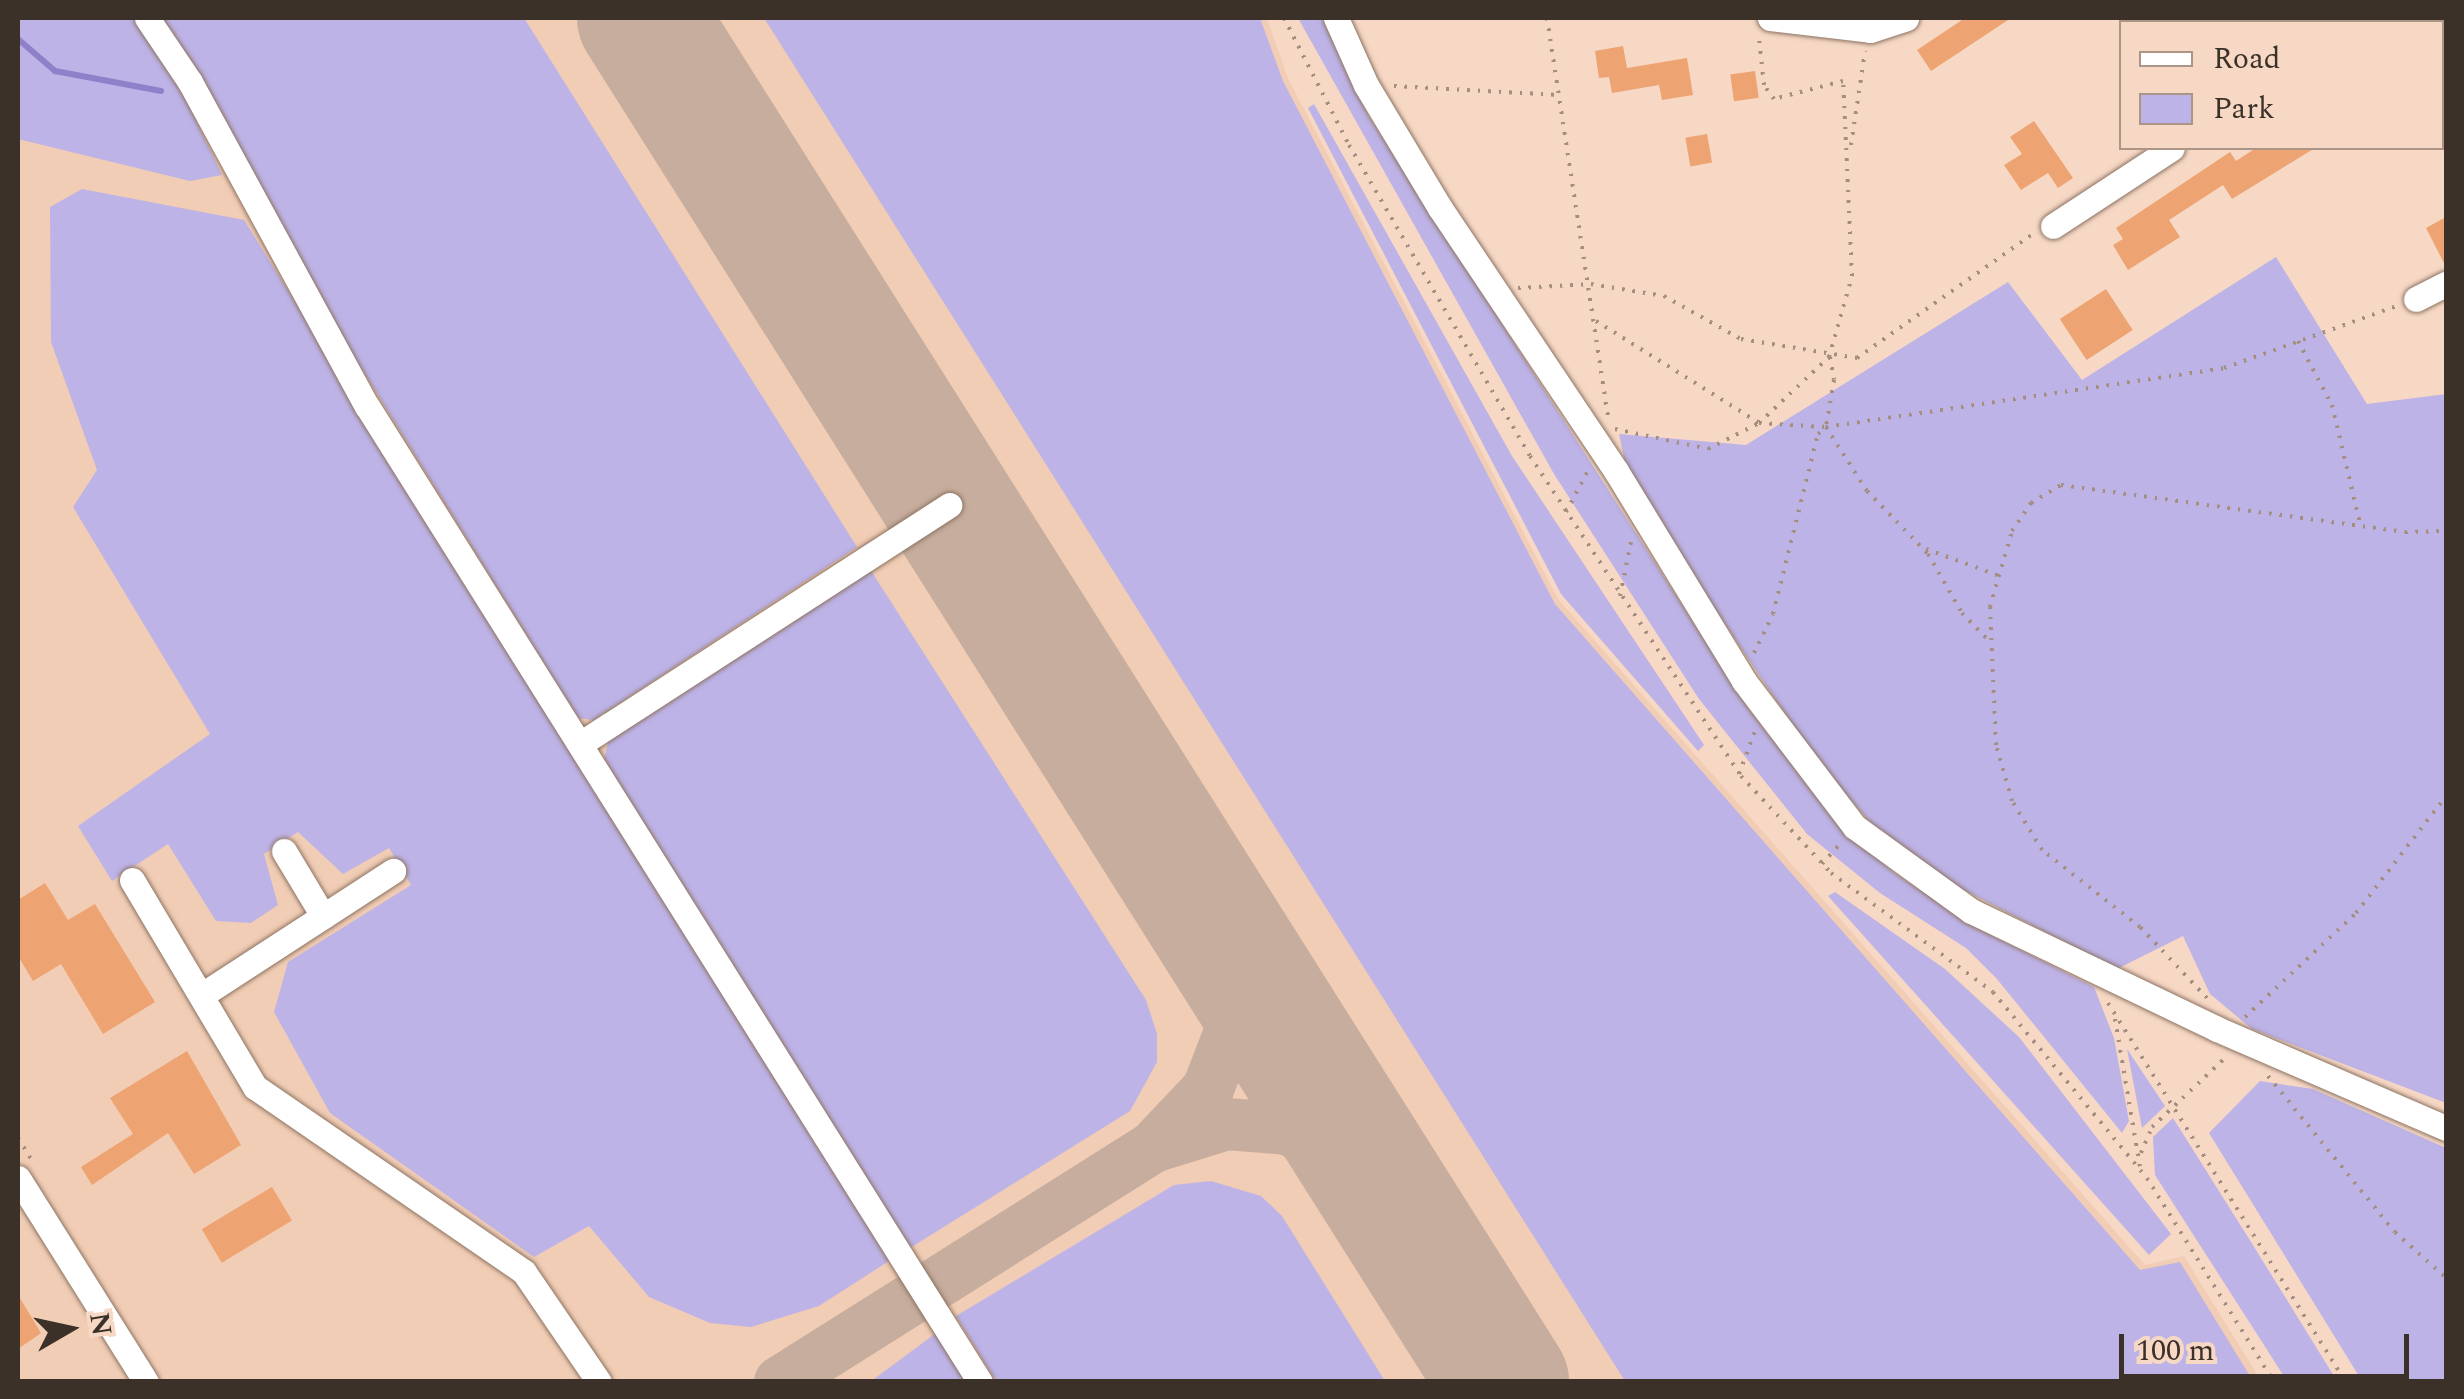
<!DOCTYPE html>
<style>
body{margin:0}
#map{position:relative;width:2464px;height:1399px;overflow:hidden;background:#f6d8c5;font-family:Spectral,serif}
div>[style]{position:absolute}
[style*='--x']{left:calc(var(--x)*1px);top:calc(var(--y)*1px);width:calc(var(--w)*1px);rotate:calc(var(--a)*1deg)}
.built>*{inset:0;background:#f1cdb5}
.green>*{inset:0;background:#bdb3e7}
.stream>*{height:6px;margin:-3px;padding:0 3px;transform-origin:3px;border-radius:3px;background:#9080c9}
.taxiway>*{height:52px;margin:-26px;padding:0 26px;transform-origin:26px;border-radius:26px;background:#c6ad9d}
.runway>*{height:130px;margin:-65px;padding:0 65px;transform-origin:65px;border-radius:65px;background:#c6ad9d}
.building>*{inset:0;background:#eda372;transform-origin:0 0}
.path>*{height:4px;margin-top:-2px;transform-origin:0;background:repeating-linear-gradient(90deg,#a48e80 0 2.5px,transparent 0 10.5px)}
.roads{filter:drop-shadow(0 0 2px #8d7362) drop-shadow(0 0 2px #8d7362)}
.minor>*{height:25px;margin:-12.5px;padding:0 12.5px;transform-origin:12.5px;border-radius:12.5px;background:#fff}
span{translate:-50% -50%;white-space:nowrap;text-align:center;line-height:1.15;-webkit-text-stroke:10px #f6d8c5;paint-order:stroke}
.frame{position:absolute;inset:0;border:20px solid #3c3129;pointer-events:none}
.legend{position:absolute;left:2119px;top:20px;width:325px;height:130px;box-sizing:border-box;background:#f6d8c5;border:2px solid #ac9587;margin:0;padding:12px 18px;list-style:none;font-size:30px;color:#3c3129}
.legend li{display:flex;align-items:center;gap:20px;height:50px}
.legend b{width:50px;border:2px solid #ac9587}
.north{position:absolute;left:20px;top:1279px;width:100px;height:100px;-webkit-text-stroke:8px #f6d8c5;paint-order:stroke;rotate:81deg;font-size:28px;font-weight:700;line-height:40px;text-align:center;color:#3c3129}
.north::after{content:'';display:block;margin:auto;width:35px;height:45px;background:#3c3129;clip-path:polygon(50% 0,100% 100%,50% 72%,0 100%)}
.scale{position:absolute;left:2119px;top:1334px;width:290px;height:45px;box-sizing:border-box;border:5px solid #3c3129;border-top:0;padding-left:12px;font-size:30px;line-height:35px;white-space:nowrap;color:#3c3129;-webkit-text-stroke:8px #f6d8c5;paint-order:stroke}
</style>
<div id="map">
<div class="built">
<i style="clip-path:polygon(18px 18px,1267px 18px,1288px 78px,1558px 599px,2145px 1265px,2184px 1256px,2261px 1381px,18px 1382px)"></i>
</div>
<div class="green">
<i style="clip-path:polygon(18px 18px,135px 18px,175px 76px,222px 175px,190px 181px,18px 139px)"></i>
<i style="clip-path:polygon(161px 18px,524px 18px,857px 547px,594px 720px,578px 718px,285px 245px)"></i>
<i style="clip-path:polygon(764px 18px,1260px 18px,1283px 81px,1555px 604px,2140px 1270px,2180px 1262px,2253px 1381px,1625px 1381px)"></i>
<i style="clip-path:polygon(1298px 18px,1322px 18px,1368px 115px,1748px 708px,1837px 823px,1894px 873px,1983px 931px,2094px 987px,2114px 1038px,2129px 1121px,2122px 1133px,1997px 979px,1966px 948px,1880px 893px,1807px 834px,1699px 699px,1554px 474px)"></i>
<i style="clip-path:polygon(1314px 104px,1512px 456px,1704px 745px,1698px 751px,1561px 594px,1308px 108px)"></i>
<i style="clip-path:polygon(82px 189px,244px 220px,892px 1259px,819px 1306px,751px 1327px,710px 1323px,649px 1297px,589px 1226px,534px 1257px,330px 1113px,274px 1012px,288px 962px,411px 885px,389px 848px,343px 874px,298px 832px,264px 854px,278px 905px,251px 923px,216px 921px,168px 844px,112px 881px,78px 826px,210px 734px,73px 507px,97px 470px,51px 342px,50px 207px)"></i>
<i style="clip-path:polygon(2276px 257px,2367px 404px,2446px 394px,2446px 1103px,2252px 1029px,2210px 994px,2183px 936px,2117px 969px,1931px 873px,1874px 826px,1823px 770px,1629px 481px,1619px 434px,1746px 445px,2008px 282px,2082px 380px)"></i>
<i style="clip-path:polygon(868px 566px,1146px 1000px,1157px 1034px,1157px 1062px,1130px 1111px,910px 1248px,604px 759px,610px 734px)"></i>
<i style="clip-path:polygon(1835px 892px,1945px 969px,2019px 1037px,2171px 1234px,2149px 1255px,1828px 896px)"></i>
<i style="clip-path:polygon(2127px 1049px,2165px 1106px,2142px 1128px)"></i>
<i style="clip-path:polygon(2260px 1081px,2313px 1089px,2446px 1148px,2446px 1381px,2362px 1381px,2209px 1133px)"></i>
<i style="clip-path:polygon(2173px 1118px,2251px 1242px,2337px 1381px,2287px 1381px,2155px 1175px,2153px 1137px)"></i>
<i style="clip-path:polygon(1211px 1181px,1261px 1196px,1282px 1216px,1385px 1381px,996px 1381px,956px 1316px,1174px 1185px)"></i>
<i style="clip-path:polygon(936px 1333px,966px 1382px,870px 1382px)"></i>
</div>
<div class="stream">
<i style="--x:18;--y:39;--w:49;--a:40.9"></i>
<i style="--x:55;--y:71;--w:108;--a:10.7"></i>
</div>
<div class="taxiway">
<i style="--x:1206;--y:910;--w:53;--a:66.8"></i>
<i style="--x:1227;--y:959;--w:70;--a:86.7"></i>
<i style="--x:1231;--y:1029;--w:64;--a:111"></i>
<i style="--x:1208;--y:1089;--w:80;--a:133.5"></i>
<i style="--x:1153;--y:1147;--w:77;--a:-17.3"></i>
<i style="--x:1227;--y:1124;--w:61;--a:4.7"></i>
<i style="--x:1288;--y:1129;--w:64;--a:28.2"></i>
<i style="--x:1344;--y:1159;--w:78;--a:45.5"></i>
<i style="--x:780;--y:1382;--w:441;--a:-32.2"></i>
</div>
<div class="runway">
<i style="--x:642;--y:18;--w:1614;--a:57.71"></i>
</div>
<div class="building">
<i style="clip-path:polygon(1965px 18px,2011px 18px,1931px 71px,1917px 50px)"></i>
<i style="clip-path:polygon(1623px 46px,1627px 68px,1687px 58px,1693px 95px,1662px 100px,1659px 85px,1612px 93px,1609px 77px,1599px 78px,1595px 51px)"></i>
<i style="left:1755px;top:71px;width:27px;height:25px;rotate:82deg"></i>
<i style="clip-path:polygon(2034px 121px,2073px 178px,2058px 188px,2048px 173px,2021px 190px,2004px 165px,2022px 154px,2010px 137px)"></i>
<i style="left:1707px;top:134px;width:29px;height:22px;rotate:80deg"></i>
<i style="clip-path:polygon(2256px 148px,2315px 148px,2232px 199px,2223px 185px,2169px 220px,2180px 237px,2128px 270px,2113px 245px,2123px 239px,2116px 228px,2230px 152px,2236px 161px)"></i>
<i style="clip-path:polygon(2446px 217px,2446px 267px,2426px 228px)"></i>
<i style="left:2106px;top:289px;width:49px;height:55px;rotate:57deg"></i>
<i style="clip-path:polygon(45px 883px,68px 920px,95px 904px,155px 1002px,103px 1034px,61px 964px,33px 981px,18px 956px,18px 900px)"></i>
<i style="clip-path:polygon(187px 1051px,241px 1145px,194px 1174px,168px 1133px,92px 1185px,81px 1167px,133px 1134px,110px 1098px)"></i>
<i style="left:272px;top:1187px;width:39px;height:82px;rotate:59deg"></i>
<i style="clip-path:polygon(18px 1295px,41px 1333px,18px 1349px)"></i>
</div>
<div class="path">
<i style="--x:1284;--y:18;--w:143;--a:62.9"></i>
<i style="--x:1349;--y:145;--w:360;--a:59.8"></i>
<i style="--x:1530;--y:456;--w:383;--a:56.6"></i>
<i style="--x:1741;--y:776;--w:132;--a:47.1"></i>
<i style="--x:1831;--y:873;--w:201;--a:36.3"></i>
<i style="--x:1993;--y:992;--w:241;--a:50.4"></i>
<i style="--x:2147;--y:1178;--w:240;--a:58.1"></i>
<i style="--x:1547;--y:18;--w:404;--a:81.3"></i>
<i style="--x:1394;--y:86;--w:165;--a:3.1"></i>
<i style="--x:1851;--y:145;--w:95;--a:-81.5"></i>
<i style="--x:1518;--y:288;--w:73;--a:-3.1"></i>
<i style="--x:1591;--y:284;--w:74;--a:9.3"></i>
<i style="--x:1664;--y:296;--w:88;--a:29.2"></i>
<i style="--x:1741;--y:339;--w:118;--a:9.3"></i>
<i style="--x:1857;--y:358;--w:217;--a:-35.2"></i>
<i style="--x:1596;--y:321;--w:192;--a:32"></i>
<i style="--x:1759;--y:423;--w:67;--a:3.4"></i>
<i style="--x:1826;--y:427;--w:402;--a:-8.4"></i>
<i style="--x:2224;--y:368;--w:184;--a:-19.7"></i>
<i style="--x:2298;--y:341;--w:72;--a:62"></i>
<i style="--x:2332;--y:405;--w:121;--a:76.7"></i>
<i style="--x:1830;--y:357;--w:23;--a:80"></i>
<i style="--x:1834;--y:380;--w:48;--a:99.7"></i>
<i style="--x:1826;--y:427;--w:76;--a:57.4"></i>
<i style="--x:1867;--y:491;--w:88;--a:45.9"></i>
<i style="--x:1928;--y:554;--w:68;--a:60"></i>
<i style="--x:1962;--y:613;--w:42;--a:46"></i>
<i style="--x:1615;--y:429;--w:95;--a:12.1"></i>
<i style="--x:1708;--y:449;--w:57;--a:-27"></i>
<i style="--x:1759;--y:423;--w:96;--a:-43.3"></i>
<i style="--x:1829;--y:357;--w:84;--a:-74.1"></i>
<i style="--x:1852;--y:276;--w:195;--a:-92.6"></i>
<i style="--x:1843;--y:81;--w:71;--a:165.4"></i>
<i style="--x:1774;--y:99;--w:17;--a:-126"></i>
<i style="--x:1764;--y:85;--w:47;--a:-96.1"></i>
<i style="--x:1566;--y:512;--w:49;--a:-61.9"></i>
<i style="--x:1926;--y:549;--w:76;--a:20.1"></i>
<i style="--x:1620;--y:596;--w:55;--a:-78.5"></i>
<i style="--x:1754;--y:653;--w:43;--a:-64"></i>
<i style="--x:1773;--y:614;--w:186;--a:-76"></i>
<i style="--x:1818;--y:434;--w:11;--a:-41"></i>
<i style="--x:1739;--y:774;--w:46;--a:-69.6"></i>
<i style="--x:1822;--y:864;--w:30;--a:-48"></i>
<i style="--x:2207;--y:998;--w:98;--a:-133.3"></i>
<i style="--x:2140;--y:927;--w:125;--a:-141.8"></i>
<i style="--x:2042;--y:850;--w:57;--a:-121.5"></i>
<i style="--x:2012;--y:801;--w:58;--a:-105.9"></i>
<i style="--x:1996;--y:745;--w:138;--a:-92.5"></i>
<i style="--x:1990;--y:607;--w:79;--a:-73.9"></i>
<i style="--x:2012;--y:531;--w:34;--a:-56"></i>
<i style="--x:2031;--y:503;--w:35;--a:-31"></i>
<i style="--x:2061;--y:485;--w:347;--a:7.8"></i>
<i style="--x:2405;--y:532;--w:41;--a:-1.4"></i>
<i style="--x:2108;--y:1003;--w:448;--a:57.9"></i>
<i style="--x:2245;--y:1017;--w:152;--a:-43.1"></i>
<i style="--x:2356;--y:913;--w:148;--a:-52.4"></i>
<i style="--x:2115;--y:1019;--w:155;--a:80.4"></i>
<i style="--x:2268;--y:1076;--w:201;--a:50.9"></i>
<i style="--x:2395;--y:1232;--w:69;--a:42"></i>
<i style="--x:18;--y:1138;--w:25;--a:58"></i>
<i style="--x:2141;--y:1153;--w:28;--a:-67"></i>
<i style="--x:2152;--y:1127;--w:103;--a:-43.4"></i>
</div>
<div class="roads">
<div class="minor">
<i style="--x:147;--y:18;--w:77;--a:56.1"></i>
<i style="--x:190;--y:82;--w:369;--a:61.4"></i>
<i style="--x:367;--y:406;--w:1153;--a:57.87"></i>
<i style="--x:1336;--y:18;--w:73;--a:65.9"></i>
<i style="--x:1366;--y:85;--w:144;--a:59"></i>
<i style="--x:1440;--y:208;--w:316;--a:56.2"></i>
<i style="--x:1616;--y:471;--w:246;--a:58.6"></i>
<i style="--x:1744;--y:681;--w:183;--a:52.8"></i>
<i style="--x:1855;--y:827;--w:143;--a:35.9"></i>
<i style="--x:1971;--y:911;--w:273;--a:25.6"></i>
<i style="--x:2217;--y:1029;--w:249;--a:23.4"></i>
<i style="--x:1770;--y:18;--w:101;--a:6.8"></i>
<i style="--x:1870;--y:30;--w:38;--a:-18"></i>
<i style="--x:2360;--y:22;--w:9;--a:-27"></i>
<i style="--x:2053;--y:226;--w:142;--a:-33.2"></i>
<i style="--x:2416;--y:299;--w:34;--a:-27"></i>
<i style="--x:580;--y:744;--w:440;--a:-32.9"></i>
<i style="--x:284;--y:851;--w:76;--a:59"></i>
<i style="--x:132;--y:880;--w:241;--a:59.3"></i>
<i style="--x:255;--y:1087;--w:326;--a:34.5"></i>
<i style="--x:524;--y:1272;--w:133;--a:55.7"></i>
<i style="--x:202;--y:995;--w:228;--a:-33"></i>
<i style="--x:18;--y:1178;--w:241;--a:57.9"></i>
</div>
</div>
<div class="frame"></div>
<ul class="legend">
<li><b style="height:12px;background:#fff"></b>Road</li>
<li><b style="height:28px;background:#bdb3e7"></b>Park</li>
</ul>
<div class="north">N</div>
<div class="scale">100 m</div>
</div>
